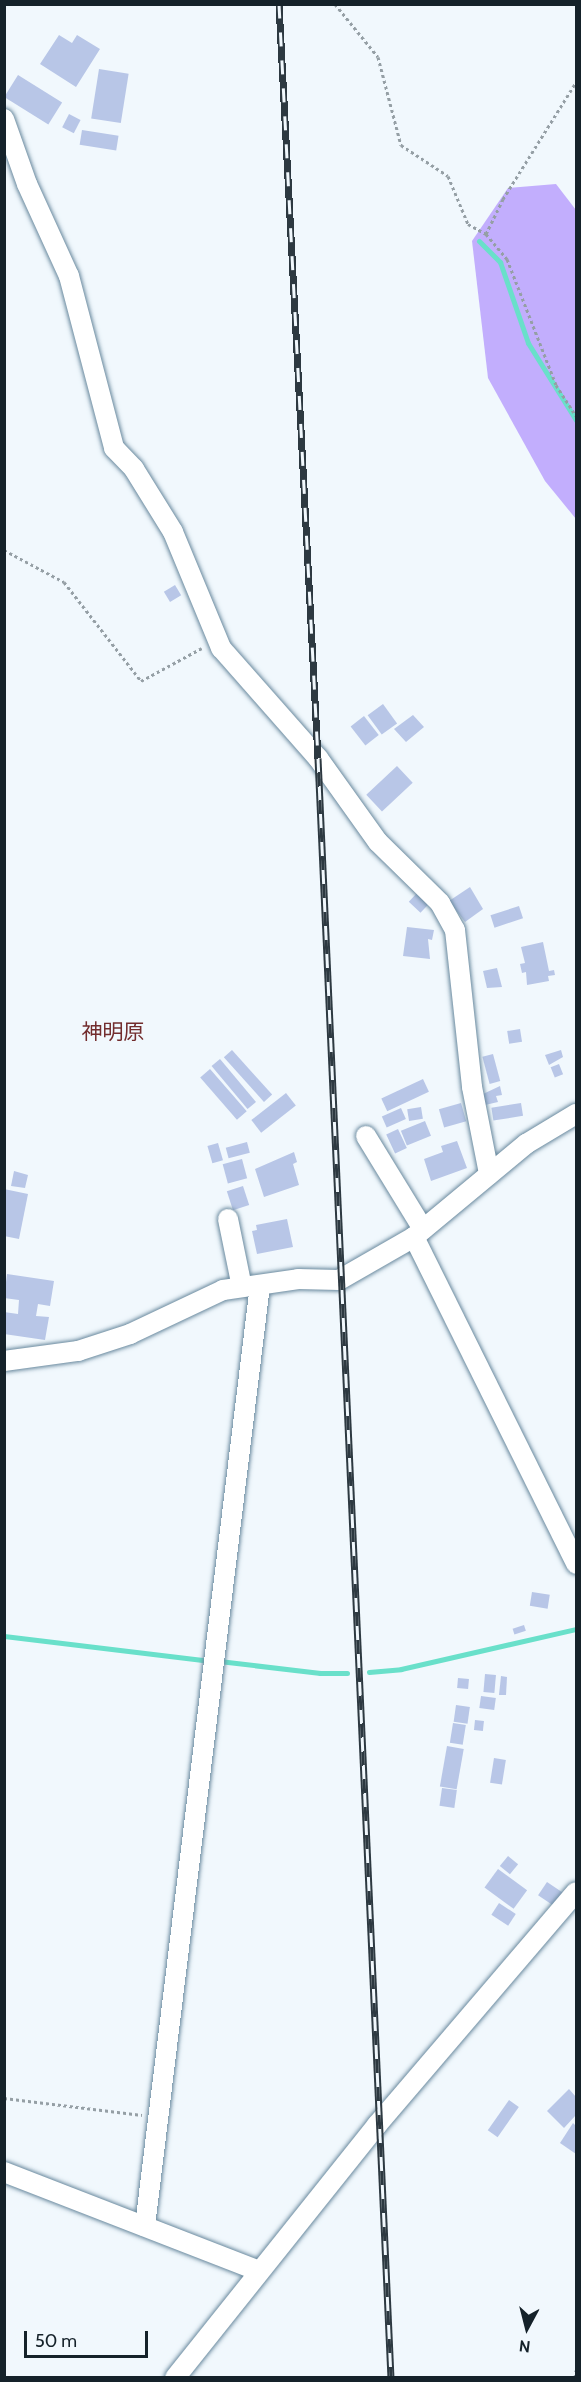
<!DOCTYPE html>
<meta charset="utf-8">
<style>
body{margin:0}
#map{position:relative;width:581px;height:2382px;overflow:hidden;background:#f1f8fd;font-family:Cabin,"Noto Sans JP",sans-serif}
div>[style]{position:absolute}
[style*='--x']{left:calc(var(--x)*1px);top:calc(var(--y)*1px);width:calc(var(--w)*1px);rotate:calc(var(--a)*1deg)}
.forest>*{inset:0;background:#c2aefd}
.stream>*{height:5px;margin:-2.5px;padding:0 2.5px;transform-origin:2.5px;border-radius:2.5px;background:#69e0ca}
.building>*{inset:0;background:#b8c6e7;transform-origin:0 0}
.path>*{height:3px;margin-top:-1.5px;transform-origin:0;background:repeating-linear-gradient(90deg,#959fa5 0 3px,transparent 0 6px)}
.roads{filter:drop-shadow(0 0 2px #69899e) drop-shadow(0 0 2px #69899e)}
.minor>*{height:20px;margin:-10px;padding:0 10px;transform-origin:10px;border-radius:10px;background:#fff}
.rail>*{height:7px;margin-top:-3.5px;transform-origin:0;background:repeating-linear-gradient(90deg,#f1f8fd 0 14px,#2d3941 0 28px);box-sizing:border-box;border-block:2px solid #2d3941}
span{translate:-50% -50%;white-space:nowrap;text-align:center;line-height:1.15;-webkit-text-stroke:4.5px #f1f8fd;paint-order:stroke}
.neighbourhood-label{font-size:21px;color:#722c2d}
.frame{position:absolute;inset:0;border:6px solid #15222a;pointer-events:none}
.north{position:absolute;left:497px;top:2298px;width:60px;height:60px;-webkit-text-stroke:4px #f1f8fd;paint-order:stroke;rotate:187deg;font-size:16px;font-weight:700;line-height:24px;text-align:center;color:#15222a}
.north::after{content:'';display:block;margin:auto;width:21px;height:27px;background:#15222a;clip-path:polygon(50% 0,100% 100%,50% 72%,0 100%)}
.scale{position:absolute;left:24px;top:2331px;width:124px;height:27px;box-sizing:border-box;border:3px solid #15222a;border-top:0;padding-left:8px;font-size:18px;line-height:21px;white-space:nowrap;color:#15222a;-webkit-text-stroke:4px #f1f8fd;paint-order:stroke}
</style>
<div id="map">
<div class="forest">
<i style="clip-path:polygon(556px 184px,576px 210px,576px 519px,545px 481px,488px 378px,472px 241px,508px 188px)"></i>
</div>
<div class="stream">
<i style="--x:479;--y:241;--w:30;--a:45"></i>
<i style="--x:500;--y:262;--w:86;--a:70.9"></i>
<i style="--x:528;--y:343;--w:91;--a:58.1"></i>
<i style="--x:4;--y:1636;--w:200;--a:6.9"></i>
<i style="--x:219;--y:1661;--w:102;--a:6.8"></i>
<i style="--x:320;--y:1673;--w:27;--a:0"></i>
<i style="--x:369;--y:1672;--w:32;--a:-5"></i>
<i style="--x:401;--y:1669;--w:180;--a:-12.9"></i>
</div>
<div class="building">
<i style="clip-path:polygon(59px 35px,72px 43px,77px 35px,100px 49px,76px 87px,40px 64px)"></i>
<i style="left:99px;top:69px;width:30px;height:50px;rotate:9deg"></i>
<i style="left:18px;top:75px;width:52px;height:26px;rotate:32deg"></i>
<i style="left:69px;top:114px;width:13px;height:15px;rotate:27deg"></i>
<i style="left:82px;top:130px;width:37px;height:15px;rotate:9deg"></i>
<i style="left:175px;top:585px;width:12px;height:13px;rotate:59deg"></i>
<i style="left:383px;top:704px;width:24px;height:19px;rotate:54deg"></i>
<i style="clip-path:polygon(413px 715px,424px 727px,406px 742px,394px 729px)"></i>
<i style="left:364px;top:716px;width:24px;height:17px;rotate:52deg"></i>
<i style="left:397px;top:766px;width:23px;height:42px;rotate:47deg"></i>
<i style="clip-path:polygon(470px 887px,483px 909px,465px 922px,449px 901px)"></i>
<i style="left:417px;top:893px;width:16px;height:12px;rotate:43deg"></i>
<i style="left:519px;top:906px;width:13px;height:30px;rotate:72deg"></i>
<i style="clip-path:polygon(407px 927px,434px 930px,432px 940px,428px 939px,430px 959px,403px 956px)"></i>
<i style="clip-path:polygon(543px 942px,549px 971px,554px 970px,555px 975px,548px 976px,549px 981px,527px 985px,526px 972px,522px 973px,520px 964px,525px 963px,521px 947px)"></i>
<i style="clip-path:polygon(497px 968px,502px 987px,487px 988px,483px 971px)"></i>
<i style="left:520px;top:1029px;width:13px;height:13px;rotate:81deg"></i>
<i style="left:232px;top:1050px;width:60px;height:11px;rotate:48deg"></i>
<i style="clip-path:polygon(561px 1050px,563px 1057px,549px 1065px,545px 1055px)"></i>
<i style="left:493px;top:1054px;width:28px;height:11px;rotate:75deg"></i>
<i style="left:220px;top:1059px;width:56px;height:11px;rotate:50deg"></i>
<i style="left:559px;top:1064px;width:11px;height:9px;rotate:68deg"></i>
<i style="left:210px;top:1069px;width:56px;height:13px;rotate:49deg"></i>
<i style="left:423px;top:1079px;width:14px;height:46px;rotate:65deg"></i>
<i style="clip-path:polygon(500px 1086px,502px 1095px,496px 1096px,498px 1102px,485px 1105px,483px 1094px)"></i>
<i style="left:286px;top:1093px;width:16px;height:44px;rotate:52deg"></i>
<i style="left:461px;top:1103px;width:19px;height:23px;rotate:74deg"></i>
<i style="left:521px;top:1103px;width:13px;height:30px;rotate:81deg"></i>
<i style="left:421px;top:1107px;width:12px;height:14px;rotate:81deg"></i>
<i style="left:401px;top:1108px;width:12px;height:21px;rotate:66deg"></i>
<i style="left:425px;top:1121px;width:16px;height:26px;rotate:68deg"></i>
<i style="left:398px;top:1129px;width:21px;height:13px;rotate:65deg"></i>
<i style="clip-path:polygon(457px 1141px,467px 1168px,431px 1181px,424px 1159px,443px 1152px,441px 1146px)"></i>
<i style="left:247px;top:1142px;width:11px;height:22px;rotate:75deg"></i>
<i style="left:218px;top:1143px;width:18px;height:11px;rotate:74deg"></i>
<i style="clip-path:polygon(294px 1152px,297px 1162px,293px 1164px,299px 1185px,264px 1197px,255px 1169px)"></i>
<i style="left:242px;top:1159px;width:20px;height:20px;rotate:75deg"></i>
<i style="clip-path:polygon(14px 1171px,28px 1175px,25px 1188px,11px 1186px)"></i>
<i style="left:243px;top:1186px;width:20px;height:17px;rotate:72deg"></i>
<i style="clip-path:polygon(4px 1189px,28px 1194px,19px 1239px,4px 1236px)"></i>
<i style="clip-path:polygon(287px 1219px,293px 1247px,257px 1254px,252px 1231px,257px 1230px,256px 1225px)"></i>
<i style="clip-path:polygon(7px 1274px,54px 1281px,50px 1306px,38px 1304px,36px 1316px,49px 1317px,45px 1340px,4px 1334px,4px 1312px,18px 1314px,19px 1300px,4px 1298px)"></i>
<i style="left:532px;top:1592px;width:18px;height:14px;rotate:9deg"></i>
<i style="left:524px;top:1625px;width:6px;height:12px;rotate:72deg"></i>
<i style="left:485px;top:1674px;width:11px;height:18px;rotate:5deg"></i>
<i style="clip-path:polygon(501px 1676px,507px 1677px,506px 1695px,499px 1695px)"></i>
<i style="left:458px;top:1678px;width:11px;height:10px;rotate:5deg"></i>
<i style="left:481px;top:1696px;width:15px;height:12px;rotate:8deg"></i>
<i style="left:456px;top:1705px;width:14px;height:17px;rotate:8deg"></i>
<i style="left:475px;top:1720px;width:9px;height:10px;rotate:6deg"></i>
<i style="left:453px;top:1723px;width:13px;height:20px;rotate:9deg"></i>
<i style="left:447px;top:1746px;width:17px;height:41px;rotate:10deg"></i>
<i style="left:494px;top:1758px;width:12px;height:25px;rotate:9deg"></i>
<i style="left:442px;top:1788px;width:15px;height:18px;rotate:8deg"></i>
<i style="left:508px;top:1856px;width:13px;height:13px;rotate:39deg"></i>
<i style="left:498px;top:1869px;width:36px;height:23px;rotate:36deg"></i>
<i style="left:547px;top:1882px;width:22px;height:16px;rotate:34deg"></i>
<i style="left:499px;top:1903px;width:20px;height:14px;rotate:33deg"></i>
<i style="clip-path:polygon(569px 2089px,576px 2097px,576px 2115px,564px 2128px,547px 2111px)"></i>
<i style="left:509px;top:2100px;width:12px;height:37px;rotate:35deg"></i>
<i style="clip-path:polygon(573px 2123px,576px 2126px,576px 2154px,560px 2143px)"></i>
</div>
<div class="path">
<i style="--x:335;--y:4;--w:68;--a:50.9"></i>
<i style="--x:378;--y:57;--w:91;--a:75.4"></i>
<i style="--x:401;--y:145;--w:56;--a:33.4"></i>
<i style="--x:448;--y:176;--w:52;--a:67.4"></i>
<i style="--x:468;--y:224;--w:21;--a:29"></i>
<i style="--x:486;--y:234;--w:33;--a:50"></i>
<i style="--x:507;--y:259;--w:135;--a:68.7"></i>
<i style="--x:556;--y:385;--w:37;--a:57"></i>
<i style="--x:486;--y:234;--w:39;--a:-64"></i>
<i style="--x:503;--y:199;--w:138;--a:-58"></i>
<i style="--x:4;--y:550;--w:68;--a:28.1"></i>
<i style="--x:64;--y:582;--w:125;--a:52.1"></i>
<i style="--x:141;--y:681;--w:69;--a:-28.4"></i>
<i style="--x:4;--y:2098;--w:139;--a:7"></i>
<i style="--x:575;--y:2378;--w:8;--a:-83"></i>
</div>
<div class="roads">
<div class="minor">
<i style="--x:4;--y:119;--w:69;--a:70.5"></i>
<i style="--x:27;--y:184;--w:101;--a:65.5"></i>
<i style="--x:69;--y:276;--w:178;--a:75.3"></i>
<i style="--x:114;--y:448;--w:29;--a:46"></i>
<i style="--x:134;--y:469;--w:74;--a:58.2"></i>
<i style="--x:173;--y:532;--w:126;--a:67.5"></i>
<i style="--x:221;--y:648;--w:147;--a:48.6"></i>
<i style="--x:318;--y:758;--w:103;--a:54.5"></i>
<i style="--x:378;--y:842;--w:87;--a:44.5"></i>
<i style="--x:440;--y:903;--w:31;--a:61"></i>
<i style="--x:455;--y:930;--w:158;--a:83.8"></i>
<i style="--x:472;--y:1087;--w:89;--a:78.9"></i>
<i style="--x:366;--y:1136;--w:109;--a:58.5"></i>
<i style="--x:228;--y:1219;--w:69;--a:78.4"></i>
<i style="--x:414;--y:1237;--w:365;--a:63.6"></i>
<i style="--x:4;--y:1361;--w:75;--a:-7.7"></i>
<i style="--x:78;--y:1351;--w:55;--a:-18.1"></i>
<i style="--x:130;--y:1334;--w:103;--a:-25.3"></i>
<i style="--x:223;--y:1290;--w:76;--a:-8.3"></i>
<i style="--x:298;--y:1279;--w:41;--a:1.4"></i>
<i style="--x:339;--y:1280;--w:86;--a:-29.8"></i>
<i style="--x:414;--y:1237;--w:146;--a:-39.7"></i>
<i style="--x:526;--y:1144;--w:58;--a:-31"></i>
<i style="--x:4;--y:2172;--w:271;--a:21.2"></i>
<i style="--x:145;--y:2226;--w:948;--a:-83.03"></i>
<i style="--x:175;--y:2378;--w:324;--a:-51.4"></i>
<i style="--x:377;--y:2125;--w:306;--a:-49.5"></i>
</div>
</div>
<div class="rail">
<i style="--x:279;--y:4;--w:755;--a:87.04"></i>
<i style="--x:318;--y:758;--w:1622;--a:87.42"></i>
</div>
<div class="neighbourhood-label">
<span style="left:113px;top:1032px">神明原</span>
</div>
<div class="frame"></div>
<div class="north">N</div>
<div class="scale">50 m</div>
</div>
